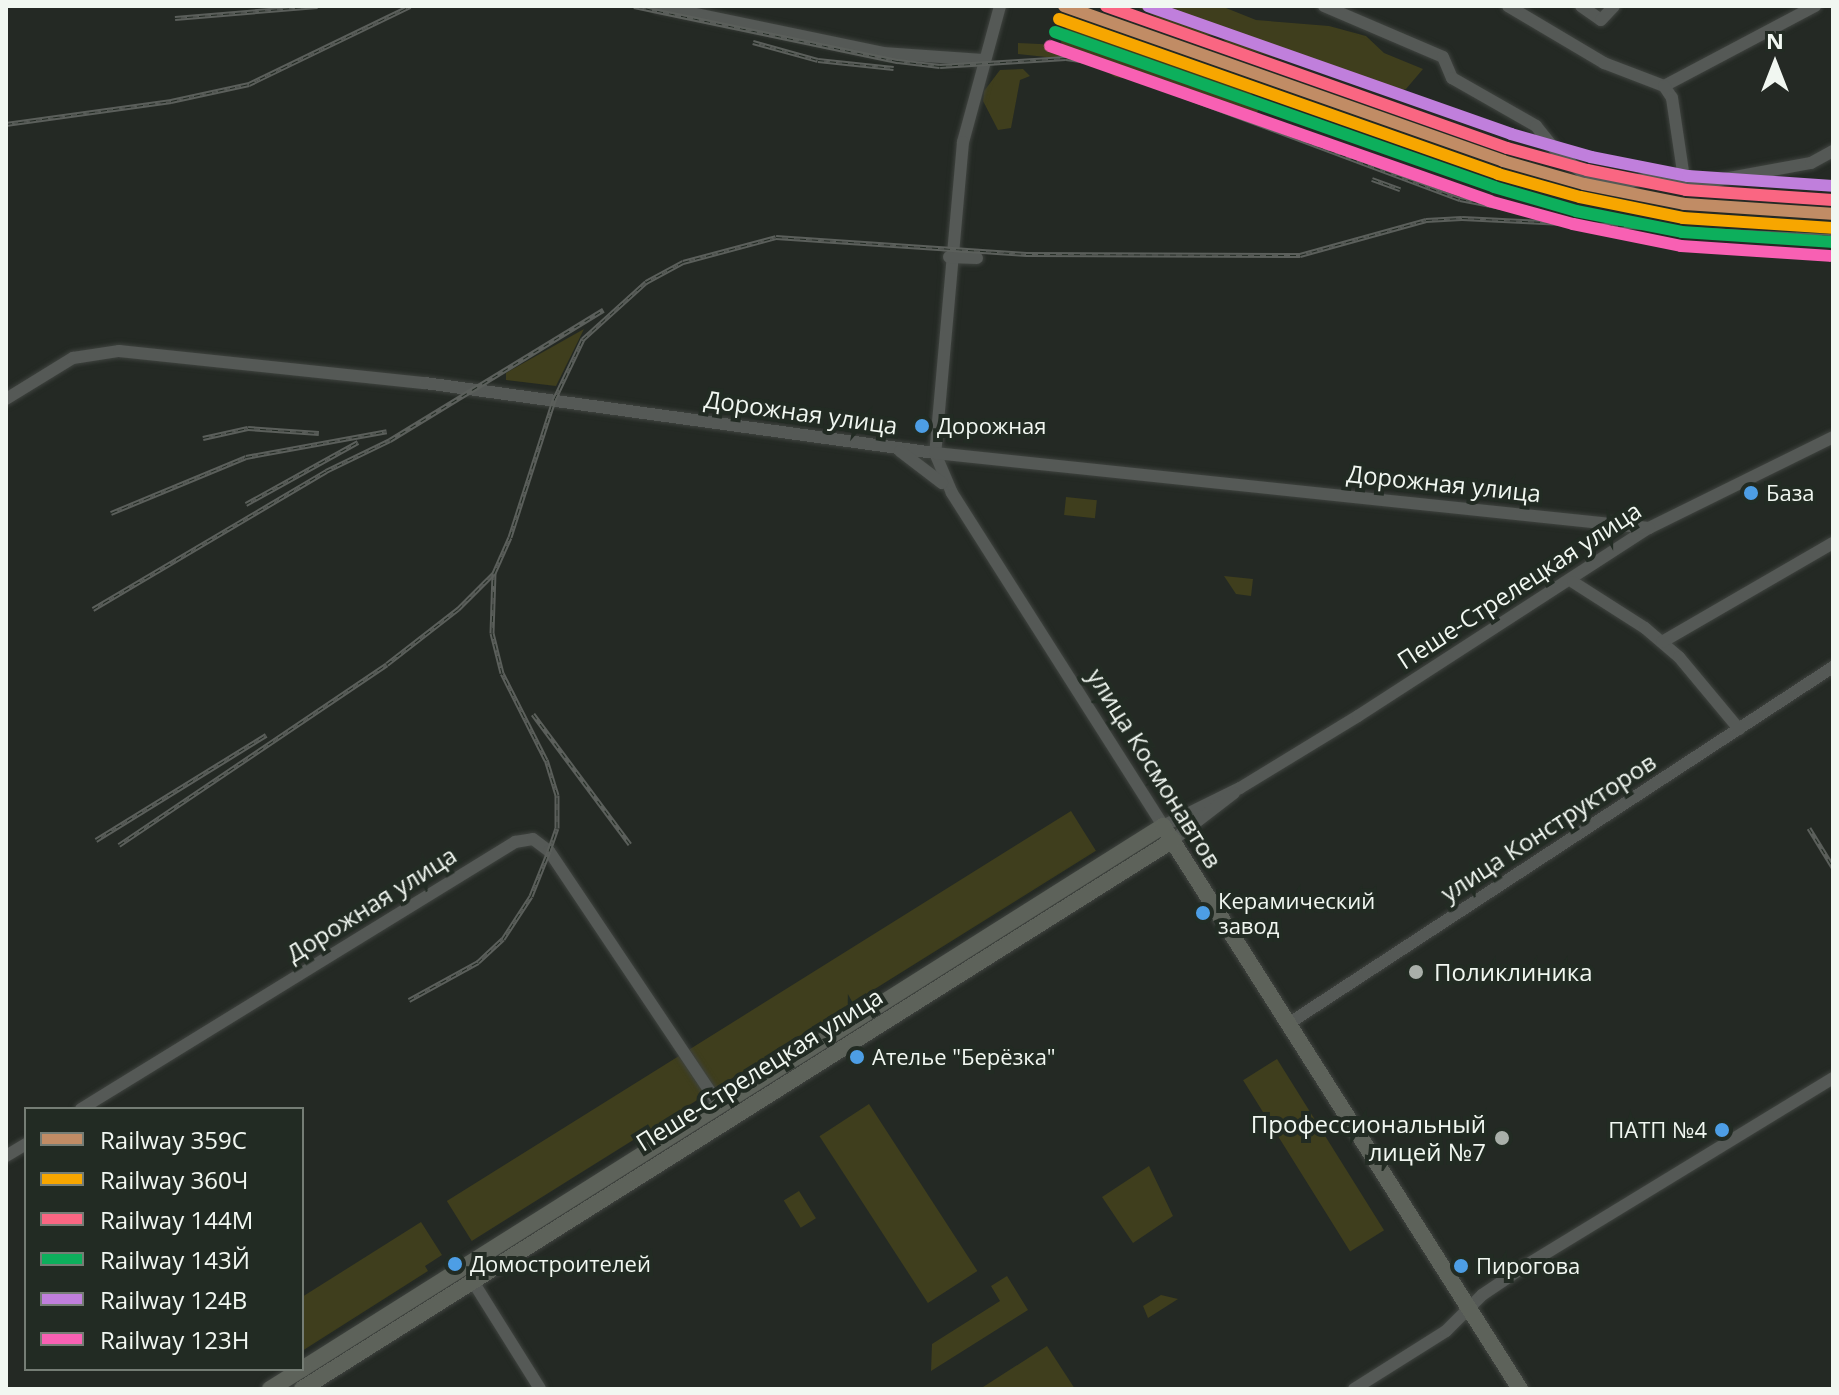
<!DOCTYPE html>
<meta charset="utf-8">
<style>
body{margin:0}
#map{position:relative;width:1839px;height:1395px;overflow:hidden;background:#242924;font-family:"Open Sans",sans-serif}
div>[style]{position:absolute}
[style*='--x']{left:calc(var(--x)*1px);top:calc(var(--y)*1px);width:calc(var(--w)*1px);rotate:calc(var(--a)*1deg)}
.green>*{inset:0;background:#3f3e1d;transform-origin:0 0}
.roads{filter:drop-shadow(0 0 2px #3f433f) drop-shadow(0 0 2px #3f433f)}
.minor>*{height:12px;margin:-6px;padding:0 6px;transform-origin:6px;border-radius:6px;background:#555956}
.major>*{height:16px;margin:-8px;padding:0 8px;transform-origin:8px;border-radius:8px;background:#5d625a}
.rail>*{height:5px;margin-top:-2.5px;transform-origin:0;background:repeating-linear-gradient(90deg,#222b23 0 6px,#5b5f5b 0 12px);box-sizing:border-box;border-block:2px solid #5b5f5b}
.rail-1>*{height:12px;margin:-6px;padding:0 6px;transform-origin:6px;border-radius:6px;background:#c18c65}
.rail-2>*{height:12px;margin:-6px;padding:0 6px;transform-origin:6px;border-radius:6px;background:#f7a600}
.rail-3>*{height:12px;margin:-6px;padding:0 6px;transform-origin:6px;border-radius:6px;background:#fa6682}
.rail-4>*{height:12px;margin:-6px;padding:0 6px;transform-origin:6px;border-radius:6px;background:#0daf5c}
.rail-5>*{height:12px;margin:-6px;padding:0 6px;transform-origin:6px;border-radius:6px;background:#c07fdc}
.rail-6>*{height:12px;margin:-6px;padding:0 6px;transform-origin:6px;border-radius:6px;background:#f860b3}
.dots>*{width:22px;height:22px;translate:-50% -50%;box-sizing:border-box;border:4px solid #222b23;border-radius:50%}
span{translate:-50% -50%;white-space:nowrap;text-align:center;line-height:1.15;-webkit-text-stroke:8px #222b23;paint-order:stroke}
.bus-label{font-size:22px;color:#f1f7f1}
.left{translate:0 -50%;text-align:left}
.right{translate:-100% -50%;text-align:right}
.street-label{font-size:24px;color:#f1f7f1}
.poi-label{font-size:24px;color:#f1f7f1}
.frame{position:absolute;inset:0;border:8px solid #f1f7f1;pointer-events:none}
.legend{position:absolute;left:24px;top:1107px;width:280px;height:264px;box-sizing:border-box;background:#222b23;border:2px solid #757d75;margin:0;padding:10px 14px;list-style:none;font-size:24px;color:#f1f7f1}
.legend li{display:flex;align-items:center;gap:16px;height:40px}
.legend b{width:40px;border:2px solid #757d75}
.north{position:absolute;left:1735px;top:24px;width:80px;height:80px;-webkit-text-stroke:6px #222b23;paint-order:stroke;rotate:0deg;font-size:22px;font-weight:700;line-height:32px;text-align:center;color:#f1f7f1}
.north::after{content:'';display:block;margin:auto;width:28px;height:36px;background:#f1f7f1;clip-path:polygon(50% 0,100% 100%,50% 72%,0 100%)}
</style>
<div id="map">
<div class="green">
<i style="clip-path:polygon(1135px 6px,1221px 6px,1256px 20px,1329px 26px,1366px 36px,1384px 53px,1423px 69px,1406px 89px,1387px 95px,1357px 81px,1228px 44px,1220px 36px,1190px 34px)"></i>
<i style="clip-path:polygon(1072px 24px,1119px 44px,1145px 48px,1170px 63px,1186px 61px,1242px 84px,1262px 105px,1255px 115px,1246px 115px,1124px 69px,1122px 78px,1115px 77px,1093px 62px,1018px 54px,1018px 43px,1061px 45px,1062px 32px)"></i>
<i style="clip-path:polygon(1023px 69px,1030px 76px,1020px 80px,1011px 128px,998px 130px,983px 101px,984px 91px,1000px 70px)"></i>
<i style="clip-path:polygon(584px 329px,556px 386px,506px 380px,506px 373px)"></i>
<i style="left:1066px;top:497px;width:31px;height:18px;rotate:6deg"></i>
<i style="clip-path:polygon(1224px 576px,1253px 579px,1251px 596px,1236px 594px)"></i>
<i style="left:1071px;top:811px;width:47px;height:736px;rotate:58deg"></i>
<i style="left:1277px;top:1059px;width:202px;height:40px;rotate:58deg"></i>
<i style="left:869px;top:1104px;width:199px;height:59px;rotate:57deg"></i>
<i style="clip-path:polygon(1149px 1166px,1173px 1216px,1133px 1243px,1102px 1197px)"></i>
<i style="left:799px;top:1191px;width:32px;height:18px;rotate:58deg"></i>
<i style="clip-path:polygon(421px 1222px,442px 1255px,425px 1266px,428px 1271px,302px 1351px,302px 1297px)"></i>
<i style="clip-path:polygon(1007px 1276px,1028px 1310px,931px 1371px,932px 1344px,1000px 1301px,991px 1286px)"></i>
<i style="clip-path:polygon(1161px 1295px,1178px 1299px,1148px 1318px,1143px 1306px)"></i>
<i style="clip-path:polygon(1047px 1346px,1075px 1389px,980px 1389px)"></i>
</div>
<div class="roads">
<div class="minor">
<i style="--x:657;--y:6;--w:231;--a:11.7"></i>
<i style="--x:883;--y:53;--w:100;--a:4"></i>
<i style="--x:1000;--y:6;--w:141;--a:105.2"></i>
<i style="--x:963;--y:142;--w:312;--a:95.1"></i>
<i style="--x:935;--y:453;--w:43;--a:67"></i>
<i style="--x:952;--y:493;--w:394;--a:57.6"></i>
<i style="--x:1163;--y:826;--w:86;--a:-26.3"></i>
<i style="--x:1240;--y:788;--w:138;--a:-31.4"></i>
<i style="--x:1358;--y:716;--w:346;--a:-32.9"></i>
<i style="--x:1649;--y:528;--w:205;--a:-26.3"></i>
<i style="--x:1324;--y:6;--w:129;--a:23.2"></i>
<i style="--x:1443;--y:57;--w:23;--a:67"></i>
<i style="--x:1452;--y:78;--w:97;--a:29.7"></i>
<i style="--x:1536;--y:126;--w:36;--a:51"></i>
<i style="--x:1559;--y:154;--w:42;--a:38.2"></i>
<i style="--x:1592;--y:180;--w:27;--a:10"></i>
<i style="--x:1619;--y:185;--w:42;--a:-13.7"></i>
<i style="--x:1660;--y:175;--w:43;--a:10.8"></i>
<i style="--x:1702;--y:183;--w:111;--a:-10.4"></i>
<i style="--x:1811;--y:163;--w:25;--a:-29"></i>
<i style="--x:1508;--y:6;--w:112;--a:30.7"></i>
<i style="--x:1604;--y:63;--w:64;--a:21"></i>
<i style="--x:1581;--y:6;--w:24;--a:35"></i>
<i style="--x:1601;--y:20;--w:19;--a:-47"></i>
<i style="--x:1664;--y:86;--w:171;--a:-27.9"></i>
<i style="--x:1664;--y:86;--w:14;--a:56"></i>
<i style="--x:1672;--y:98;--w:81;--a:81.5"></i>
<i style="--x:949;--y:257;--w:28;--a:2"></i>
<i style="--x:6;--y:399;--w:79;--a:-31.5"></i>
<i style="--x:73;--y:358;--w:47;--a:-8.7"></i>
<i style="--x:119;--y:351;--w:308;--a:6"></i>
<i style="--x:425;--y:383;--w:515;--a:7.82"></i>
<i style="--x:935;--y:453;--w:718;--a:6"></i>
<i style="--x:900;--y:451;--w:53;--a:37.3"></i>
<i style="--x:1573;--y:582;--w:85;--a:32.6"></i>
<i style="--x:1645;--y:628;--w:45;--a:40.5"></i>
<i style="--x:1679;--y:657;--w:94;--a:50.2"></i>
<i style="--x:1662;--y:642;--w:198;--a:-30.1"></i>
<i style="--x:1173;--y:840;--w:77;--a:-37.6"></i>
<i style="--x:1288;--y:1024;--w:652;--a:-33.23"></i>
<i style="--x:81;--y:1109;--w:510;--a:-31.6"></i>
<i style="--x:515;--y:842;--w:18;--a:-9"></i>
<i style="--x:533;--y:839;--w:20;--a:37"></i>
<i style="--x:549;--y:851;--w:303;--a:56.2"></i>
<i style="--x:6;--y:1156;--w:23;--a:-31"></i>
<i style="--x:472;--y:1280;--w:128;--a:58"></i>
<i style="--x:1354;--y:1389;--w:109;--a:-32.2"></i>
<i style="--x:1446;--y:1331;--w:51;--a:-45"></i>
<i style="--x:1482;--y:1295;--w:52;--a:-34"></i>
<i style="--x:1525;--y:1266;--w:361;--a:-31.4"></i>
</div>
<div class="major">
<i style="--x:302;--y:1369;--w:1018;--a:-32.24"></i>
<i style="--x:1163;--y:826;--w:667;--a:57.62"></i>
<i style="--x:270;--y:1389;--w:38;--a:-32"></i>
<i style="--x:302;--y:1389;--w:1030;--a:-32.22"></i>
</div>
</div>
<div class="rail">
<i style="--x:634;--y:6;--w:270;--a:11.8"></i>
<i style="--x:898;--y:61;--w:42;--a:6.8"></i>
<i style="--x:940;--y:66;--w:126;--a:-3.6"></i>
<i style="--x:1066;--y:58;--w:27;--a:8"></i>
<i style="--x:1093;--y:62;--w:392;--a:20.5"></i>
<i style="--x:1460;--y:199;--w:67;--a:11.1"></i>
<i style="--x:175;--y:18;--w:143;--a:-4.8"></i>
<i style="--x:753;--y:42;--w:67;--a:15.5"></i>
<i style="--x:818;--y:60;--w:76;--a:6"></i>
<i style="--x:6;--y:124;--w:167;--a:-7.9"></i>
<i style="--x:171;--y:101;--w:80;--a:-12.3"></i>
<i style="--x:249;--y:84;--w:179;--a:-25.8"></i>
<i style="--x:1372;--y:179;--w:30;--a:20"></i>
<i style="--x:203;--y:438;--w:46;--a:-12.5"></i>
<i style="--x:248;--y:428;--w:71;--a:4"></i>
<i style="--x:246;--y:504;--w:128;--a:-29"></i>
<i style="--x:111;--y:513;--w:146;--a:-22.5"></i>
<i style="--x:246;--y:457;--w:143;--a:-10.4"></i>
<i style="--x:93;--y:609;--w:271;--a:-30.6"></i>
<i style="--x:326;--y:471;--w:71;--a:-25.8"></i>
<i style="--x:390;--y:440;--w:250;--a:-31.4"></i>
<i style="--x:533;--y:714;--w:162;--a:53.3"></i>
<i style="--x:1809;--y:828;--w:46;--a:58.4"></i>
<i style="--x:96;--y:840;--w:200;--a:-31.7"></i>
<i style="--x:119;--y:845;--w:323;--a:-34"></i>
<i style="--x:387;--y:664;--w:90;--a:-37.8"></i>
<i style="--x:458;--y:609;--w:51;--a:-45"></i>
<i style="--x:409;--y:1000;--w:79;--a:-28.8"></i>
<i style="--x:478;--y:962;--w:34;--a:-43"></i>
<i style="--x:503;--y:939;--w:51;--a:-56.9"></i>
<i style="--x:531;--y:896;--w:48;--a:-68.2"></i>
<i style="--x:549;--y:851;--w:24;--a:-71"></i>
<i style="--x:557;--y:828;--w:33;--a:-90"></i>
<i style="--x:557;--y:795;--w:37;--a:-107"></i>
<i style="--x:546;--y:760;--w:97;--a:-116.8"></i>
<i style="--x:502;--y:673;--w:41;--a:-104"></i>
<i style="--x:492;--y:633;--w:60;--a:-88.1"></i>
<i style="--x:494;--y:573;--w:39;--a:-66"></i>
<i style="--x:510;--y:537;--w:144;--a:-72.2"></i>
<i style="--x:554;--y:400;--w:68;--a:-64.6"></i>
<i style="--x:583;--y:339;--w:85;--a:-42.1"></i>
<i style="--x:646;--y:282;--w:42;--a:-28.4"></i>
<i style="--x:683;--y:262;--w:96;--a:-15"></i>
<i style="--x:776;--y:237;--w:251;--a:3.9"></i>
<i style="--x:1026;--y:254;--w:274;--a:0.2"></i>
<i style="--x:1300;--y:255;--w:131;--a:-15.5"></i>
<i style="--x:1426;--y:220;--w:36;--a:-3"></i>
<i style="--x:1462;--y:218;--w:371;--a:2.8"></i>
</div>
<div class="rail-1">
<i style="--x:1064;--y:6;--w:466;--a:19.4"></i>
<i style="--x:1503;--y:161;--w:84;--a:15.9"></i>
<i style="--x:1584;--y:184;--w:102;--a:11.3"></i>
<i style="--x:1684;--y:204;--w:149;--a:3.8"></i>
</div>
<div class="rail-2">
<i style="--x:1059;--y:19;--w:466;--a:19.4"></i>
<i style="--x:1498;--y:174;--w:85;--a:15.7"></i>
<i style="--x:1580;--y:197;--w:105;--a:11.5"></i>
<i style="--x:1683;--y:218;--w:149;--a:3.8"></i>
</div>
<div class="rail-3">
<i style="--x:1106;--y:6;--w:425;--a:19.5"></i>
<i style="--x:1507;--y:148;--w:83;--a:15.4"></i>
<i style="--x:1587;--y:170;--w:101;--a:11.4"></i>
<i style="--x:1686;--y:190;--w:147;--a:3.9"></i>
</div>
<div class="rail-4">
<i style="--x:1055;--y:32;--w:466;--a:19.4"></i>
<i style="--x:1494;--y:187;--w:85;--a:16.3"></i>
<i style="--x:1576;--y:211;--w:108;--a:11.2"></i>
<i style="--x:1682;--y:232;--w:149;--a:3.8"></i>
</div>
<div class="rail-5">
<i style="--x:1148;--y:6;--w:385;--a:19.4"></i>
<i style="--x:1511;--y:134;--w:83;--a:16"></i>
<i style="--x:1591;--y:157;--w:99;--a:11.1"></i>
<i style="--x:1688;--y:176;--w:145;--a:3.9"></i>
</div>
<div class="rail-6">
<i style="--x:1050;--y:46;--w:466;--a:19.4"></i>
<i style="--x:1489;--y:201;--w:87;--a:15.3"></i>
<i style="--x:1573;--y:224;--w:110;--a:11.5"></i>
<i style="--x:1681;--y:246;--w:149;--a:3.8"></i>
</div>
<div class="dots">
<i style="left:922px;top:426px;background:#4d9ee5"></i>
<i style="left:1751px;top:493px;background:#4d9ee5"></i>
<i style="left:1203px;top:913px;background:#4d9ee5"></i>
<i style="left:1416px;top:972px;background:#a9afa9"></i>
<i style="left:857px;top:1057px;background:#4d9ee5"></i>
<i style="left:1722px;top:1130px;background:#4d9ee5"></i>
<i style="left:1502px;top:1138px;background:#a9afa9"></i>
<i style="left:455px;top:1264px;background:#4d9ee5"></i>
<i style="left:1461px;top:1266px;background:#4d9ee5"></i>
</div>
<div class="bus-label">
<span class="left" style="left:937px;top:426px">Дорожная</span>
<span class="left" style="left:1766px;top:493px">База</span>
<span class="left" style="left:1218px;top:913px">Керамический<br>завод</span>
<span class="left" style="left:872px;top:1057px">Ателье "Берёзка"</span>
<span class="right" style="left:1707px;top:1130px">ПАТП №4</span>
<span class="left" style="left:470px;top:1264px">Домостроителей</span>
<span class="left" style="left:1476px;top:1266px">Пирогова</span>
</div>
<div class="street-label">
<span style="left:801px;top:412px;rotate:8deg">Дорожная улица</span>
<span style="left:1444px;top:483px;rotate:6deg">Дорожная улица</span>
<span style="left:1519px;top:585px;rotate:-33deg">Пеше-Стрелецкая улица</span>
<span style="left:1155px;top:768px;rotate:58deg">улица Космонавтов</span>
<span style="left:1548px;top:827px;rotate:-33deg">улица Конструкторов</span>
<span style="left:371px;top:904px;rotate:-32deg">Дорожная улица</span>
<span style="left:759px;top:1069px;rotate:-32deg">Пеше-Стрелецкая улица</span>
</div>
<div class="poi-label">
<span class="left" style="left:1434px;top:972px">Поликлиника</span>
<span class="right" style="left:1486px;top:1138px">Профессиональный<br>лицей №7</span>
</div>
<div class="frame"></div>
<ul class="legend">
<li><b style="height:10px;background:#c18c65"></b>Railway 359С</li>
<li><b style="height:10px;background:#f7a600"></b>Railway 360Ч</li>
<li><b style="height:10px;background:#fa6682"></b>Railway 144М</li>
<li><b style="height:10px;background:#0daf5c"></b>Railway 143Й</li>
<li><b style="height:10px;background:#c07fdc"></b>Railway 124В</li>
<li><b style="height:10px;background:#f860b3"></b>Railway 123Н</li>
</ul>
<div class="north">N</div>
</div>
